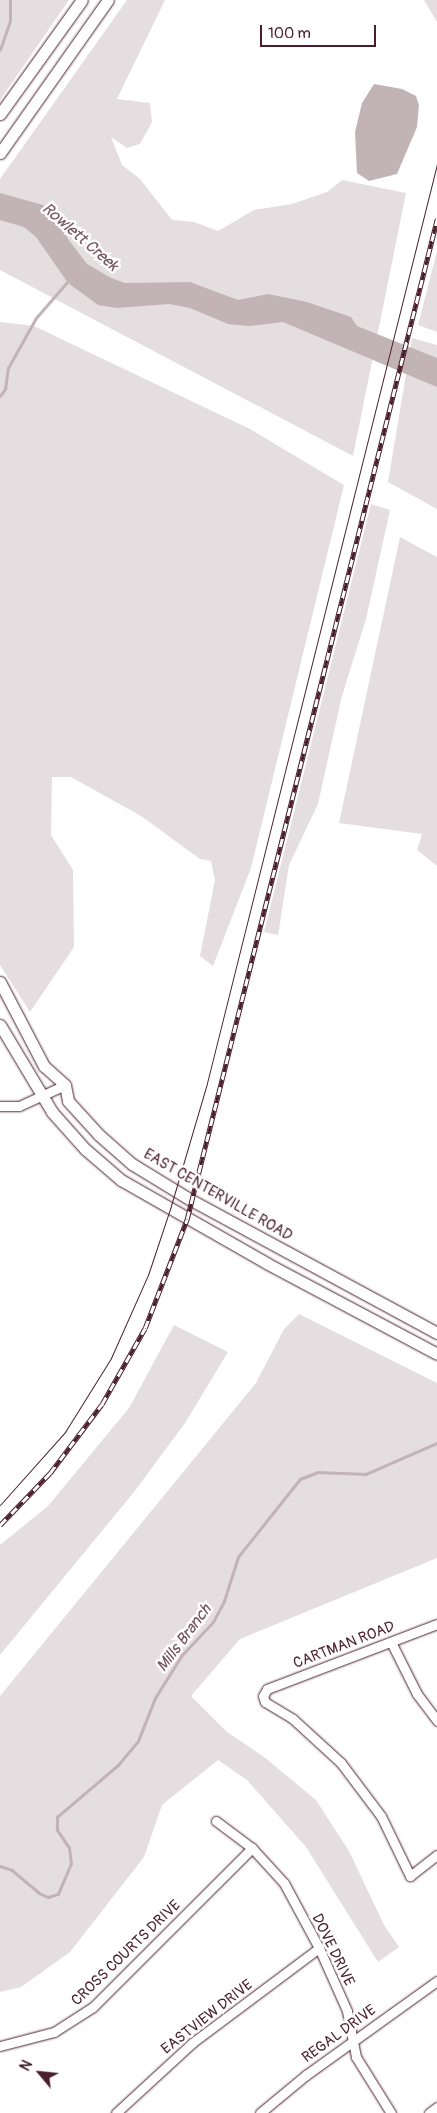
<!DOCTYPE html>
<style>
body{margin:0}
#map{position:relative;width:437px;height:2113px;overflow:hidden;background:#fff;font-family:Pangolin,sans-serif}
div>[style]{position:absolute}
[style*='--x']{left:calc(var(--x)*1px);top:calc(var(--y)*1px);width:calc(var(--w)*1px);rotate:calc(var(--a)*1deg)}
.green>*{inset:0;background:#e5dee0}
.water>*{inset:0;background:#c1b3b6}
.stream>*{height:2.5px;margin:-1.25px;padding:0 1.25px;transform-origin:1.25px;border-radius:1.25px;background:#c1b3b6}
.roads{filter:drop-shadow(0 0 1px #4a1f2b) drop-shadow(0 0 1px #4a1f2b)}
.minor>*{height:9px;margin:-4.5px;padding:0 4.5px;transform-origin:4.5px;border-radius:4.5px;background:#fff}
.major>*{height:11px;margin:-5.5px;padding:0 5.5px;transform-origin:5.5px;border-radius:5.5px;background:#fff}
.tram>*{height:1px;margin:-0.5px;padding:0 0.5px;transform-origin:0.5px;border-radius:0.5px;background:#4a1f2b}
.rail>*{height:4.5px;margin-top:-2.25px;transform-origin:0;background:repeating-linear-gradient(90deg,#fff 0 8px,#4a1f2b 0 16px);box-sizing:border-box;border-block:1px solid #4a1f2b}
span{translate:-50% -50%;white-space:nowrap;text-align:center;line-height:1.15;-webkit-text-stroke:5px #fff;paint-order:stroke}
.street-label{font-size:15px;color:#4a1f2b}
.water-label{font-size:16px;color:#74535c;font-style:italic}
.north{position:absolute;left:15px;top:2048px;width:50px;height:50px;-webkit-text-stroke:4px #fff;paint-order:stroke;rotate:298deg;font-size:14px;font-weight:700;line-height:20px;text-align:center;color:#4a1f2b}
.north::after{content:'';display:block;margin:auto;width:18px;height:22px;background:#4a1f2b;clip-path:polygon(50% 0,100% 100%,50% 72%,0 100%)}
.scale{position:absolute;left:260px;top:25px;width:116px;height:22px;box-sizing:border-box;border:2px solid #4a1f2b;border-top:0;padding-left:6px;font-size:15px;line-height:18px;white-space:nowrap;color:#4a1f2b;-webkit-text-stroke:4px #fff;paint-order:stroke}
</style>
<div id="map">
<div class="green">
<i style="clip-path:polygon(0 0,69px 0,0 100px)"></i>
<i style="clip-path:polygon(127px 0,165px 0,117px 99px,150px 103px,152px 122px,140px 144px,127px 148px,111px 137px,122px 165px,140px 179px,172px 220px,194px 222px,218px 231px,254px 210px,292px 204px,327px 192px,342px 180px,406px 193px,353px 456px,0 270px,0 179px)"></i>
<i style="clip-path:polygon(424px 0,437px 0,437px 22px)"></i>
<i style="clip-path:polygon(437px 251px,437px 332px,418px 325px)"></i>
<i style="clip-path:polygon(0 322px,34px 326px,250px 429px,344px 485px,251px 868px,213px 966px,200px 956px,215px 880px,211px 861px,200px 859px,141px 816px,71px 777px,52px 777px,51px 835px,73px 870px,74px 947px,30px 1012px,0 965px)"></i>
<i style="clip-path:polygon(412px 338px,437px 345px,437px 509px,388px 482px)"></i>
<i style="clip-path:polygon(371px 504px,390px 510px,366px 619px,342px 696px,318px 804px,289px 865px,278px 935px,264px 932px)"></i>
<i style="clip-path:polygon(400px 537px,437px 557px,437px 866px,417px 850px,422px 834px,339px 823px)"></i>
<i style="clip-path:polygon(299px 1314px,437px 1383px,437px 1558px,240px 1639px,191px 1696px,227px 1732px,264px 1757px,316px 1800px,349px 1851px,384px 1925px,399px 1947px,378px 1962px,306px 1847px,247px 1780px,218px 1760px,162px 1805px,144px 1857px,70px 1952px,21px 1987px,0 1992px,0 1696px,256px 1383px,284px 1329px)"></i>
<i style="clip-path:polygon(174px 1325px,228px 1352px,185px 1423px,134px 1492px,0 1655px,0 1545px,48px 1506px,129px 1408px)"></i>
</div>
<div class="water">
<i style="clip-path:polygon(374px 84px,402px 89px,416px 96px,419px 105px,417px 127px,397px 174px,369px 181px,357px 173px,355px 132px,362px 103px)"></i>
<i style="clip-path:polygon(0 193px,43px 205px,56px 217px,68px 239px,87px 264px,111px 278px,125px 283px,190px 282px,238px 300px,268px 294px,307px 302px,351px 317px,357px 326px,437px 358px,437px 387px,283px 322px,249px 326px,228px 324px,190px 308px,169px 304px,117px 308px,98px 305px,68px 283px,36px 237px,24px 227px,0 220px)"></i>
</div>
<div class="stream">
<i style="--x:0;--y:50;--w:31;--a:-71"></i>
<i style="--x:10;--y:21;--w:21;--a:-90"></i>
<i style="--x:0;--y:396;--w:9;--a:-54"></i>
<i style="--x:5;--y:389;--w:21;--a:-82"></i>
<i style="--x:8;--y:368;--w:57;--a:-60.8"></i>
<i style="--x:36;--y:318;--w:49;--a:-49.1"></i>
<i style="--x:0;--y:1866;--w:13;--a:18"></i>
<i style="--x:12;--y:1870;--w:35;--a:40"></i>
<i style="--x:39;--y:1893;--w:10;--a:24"></i>
<i style="--x:48;--y:1897;--w:10;--a:-17"></i>
<i style="--x:58;--y:1894;--w:33;--a:-67"></i>
<i style="--x:71;--y:1864;--w:16;--a:-97"></i>
<i style="--x:69;--y:1848;--w:22;--a:-124"></i>
<i style="--x:57;--y:1830;--w:13;--a:-90"></i>
<i style="--x:57;--y:1817;--w:80;--a:-40.4"></i>
<i style="--x:118;--y:1765;--w:31;--a:-50"></i>
<i style="--x:138;--y:1741;--w:46;--a:-68.4"></i>
<i style="--x:155;--y:1698;--w:51;--a:-57.9"></i>
<i style="--x:182;--y:1655;--w:45;--a:-46.8"></i>
<i style="--x:213;--y:1622;--w:24;--a:-62"></i>
<i style="--x:224;--y:1601;--w:46;--a:-72.3"></i>
<i style="--x:238;--y:1557;--w:100;--a:-51.5"></i>
<i style="--x:300;--y:1479;--w:19;--a:-21"></i>
<i style="--x:318;--y:1472;--w:48;--a:2.4"></i>
<i style="--x:366;--y:1474;--w:77;--a:-23.6"></i>
</div>
<div class="roads">
<div class="minor">
<i style="--x:0;--y:1106;--w:19;--a:0"></i>
<i style="--x:19;--y:1106;--w:51;--a:-24.5"></i>
<i style="--x:437;--y:1624;--w:182;--a:159.1"></i>
<i style="--x:267;--y:1689;--w:8;--a:120"></i>
<i style="--x:263;--y:1696;--w:6;--a:72"></i>
<i style="--x:265;--y:1702;--w:33;--a:31"></i>
<i style="--x:293;--y:1719;--w:65;--a:42.5"></i>
<i style="--x:341;--y:1763;--w:66;--a:53"></i>
<i style="--x:381;--y:1816;--w:67;--a:64.2"></i>
<i style="--x:410;--y:1876;--w:34;--a:-38"></i>
<i style="--x:391;--y:1642;--w:58;--a:63.4"></i>
<i style="--x:417;--y:1694;--w:34;--a:53"></i>
<i style="--x:216;--y:1821;--w:45;--a:36.9"></i>
<i style="--x:252;--y:1848;--w:47;--a:47.6"></i>
<i style="--x:284;--y:1883;--w:74;--a:61.7"></i>
<i style="--x:319;--y:1948;--w:69;--a:66"></i>
<i style="--x:347;--y:2011;--w:47;--a:78.9"></i>
<i style="--x:356;--y:2057;--w:66;--a:58"></i>
<i style="--x:0;--y:2046;--w:56;--a:-14.5"></i>
<i style="--x:54;--y:2032;--w:46;--a:-32.7"></i>
<i style="--x:93;--y:2007;--w:225;--a:-45"></i>
<i style="--x:116;--y:2113;--w:103;--a:-42.6"></i>
<i style="--x:192;--y:2043;--w:159;--a:-36.8"></i>
<i style="--x:260;--y:2113;--w:60;--a:-39.6"></i>
<i style="--x:306;--y:2075;--w:161;--a:-35.7"></i>
<i style="--x:429;--y:2113;--w:10;--a:-37"></i>
</div>
<div class="major">
<i style="--x:0;--y:114;--w:140;--a:-54.3"></i>
<i style="--x:0;--y:153;--w:187;--a:-54.8"></i>
<i style="--x:0;--y:982;--w:95;--a:62.4"></i>
<i style="--x:44;--y:1066;--w:28;--a:42"></i>
<i style="--x:65;--y:1085;--w:16;--a:79"></i>
<i style="--x:68;--y:1101;--w:46;--a:47.6"></i>
<i style="--x:99;--y:1135;--w:44;--a:41.3"></i>
<i style="--x:132;--y:1164;--w:69;--a:31.4"></i>
<i style="--x:191;--y:1200;--w:280;--a:28.4"></i>
<i style="--x:0;--y:1025;--w:101;--a:59.1"></i>
<i style="--x:52;--y:1112;--w:50;--a:48.3"></i>
<i style="--x:85;--y:1149;--w:48;--a:40.7"></i>
<i style="--x:121;--y:1180;--w:169;--a:29.7"></i>
<i style="--x:268;--y:1264;--w:191;--a:28"></i>
</div>
</div>
<div class="tram">
<i style="--x:0;--y:1505;--w:98;--a:-48.3"></i>
<i style="--x:65;--y:1432;--w:87;--a:-58.1"></i>
<i style="--x:111;--y:1358;--w:91;--a:-66"></i>
<i style="--x:148;--y:1275;--w:70;--a:-71.6"></i>
<i style="--x:170;--y:1209;--w:131;--a:-73.6"></i>
<i style="--x:207;--y:1083;--w:947;--a:-75.95"></i>
</div>
<div class="rail">
<i style="--x:0;--y:1525;--w:72;--a:-46.1"></i>
<i style="--x:50;--y:1473;--w:86;--a:-53"></i>
<i style="--x:102;--y:1404;--w:87;--a:-60.5"></i>
<i style="--x:145;--y:1328;--w:117;--a:-68.9"></i>
<i style="--x:187;--y:1219;--w:1031;--a:-75.96"></i>
</div>
<div class="street-label">
<span style="left:218px;top:1195px;rotate:30deg">EAST CENTERVILLE ROAD</span>
<span style="left:344px;top:1645px;rotate:-21deg">CARTMAN ROAD</span>
<span style="left:333px;top:1950px;rotate:64deg">DOVE DRIVE</span>
<span style="left:126px;top:1953px;rotate:-44deg">CROSS COURTS DRIVE</span>
<span style="left:207px;top:2017px;rotate:-38deg">EASTVIEW DRIVE</span>
<span style="left:339px;top:2034px;rotate:-36deg">REGAL DRIVE</span>
</div>
<div class="water-label">
<span style="left:80px;top:237px;rotate:41deg">Rowlett Creek</span>
<span style="left:184px;top:1638px;rotate:-53deg">Mills Branch</span>
</div>
<div class="north">N</div>
<div class="scale">100 m</div>
</div>
